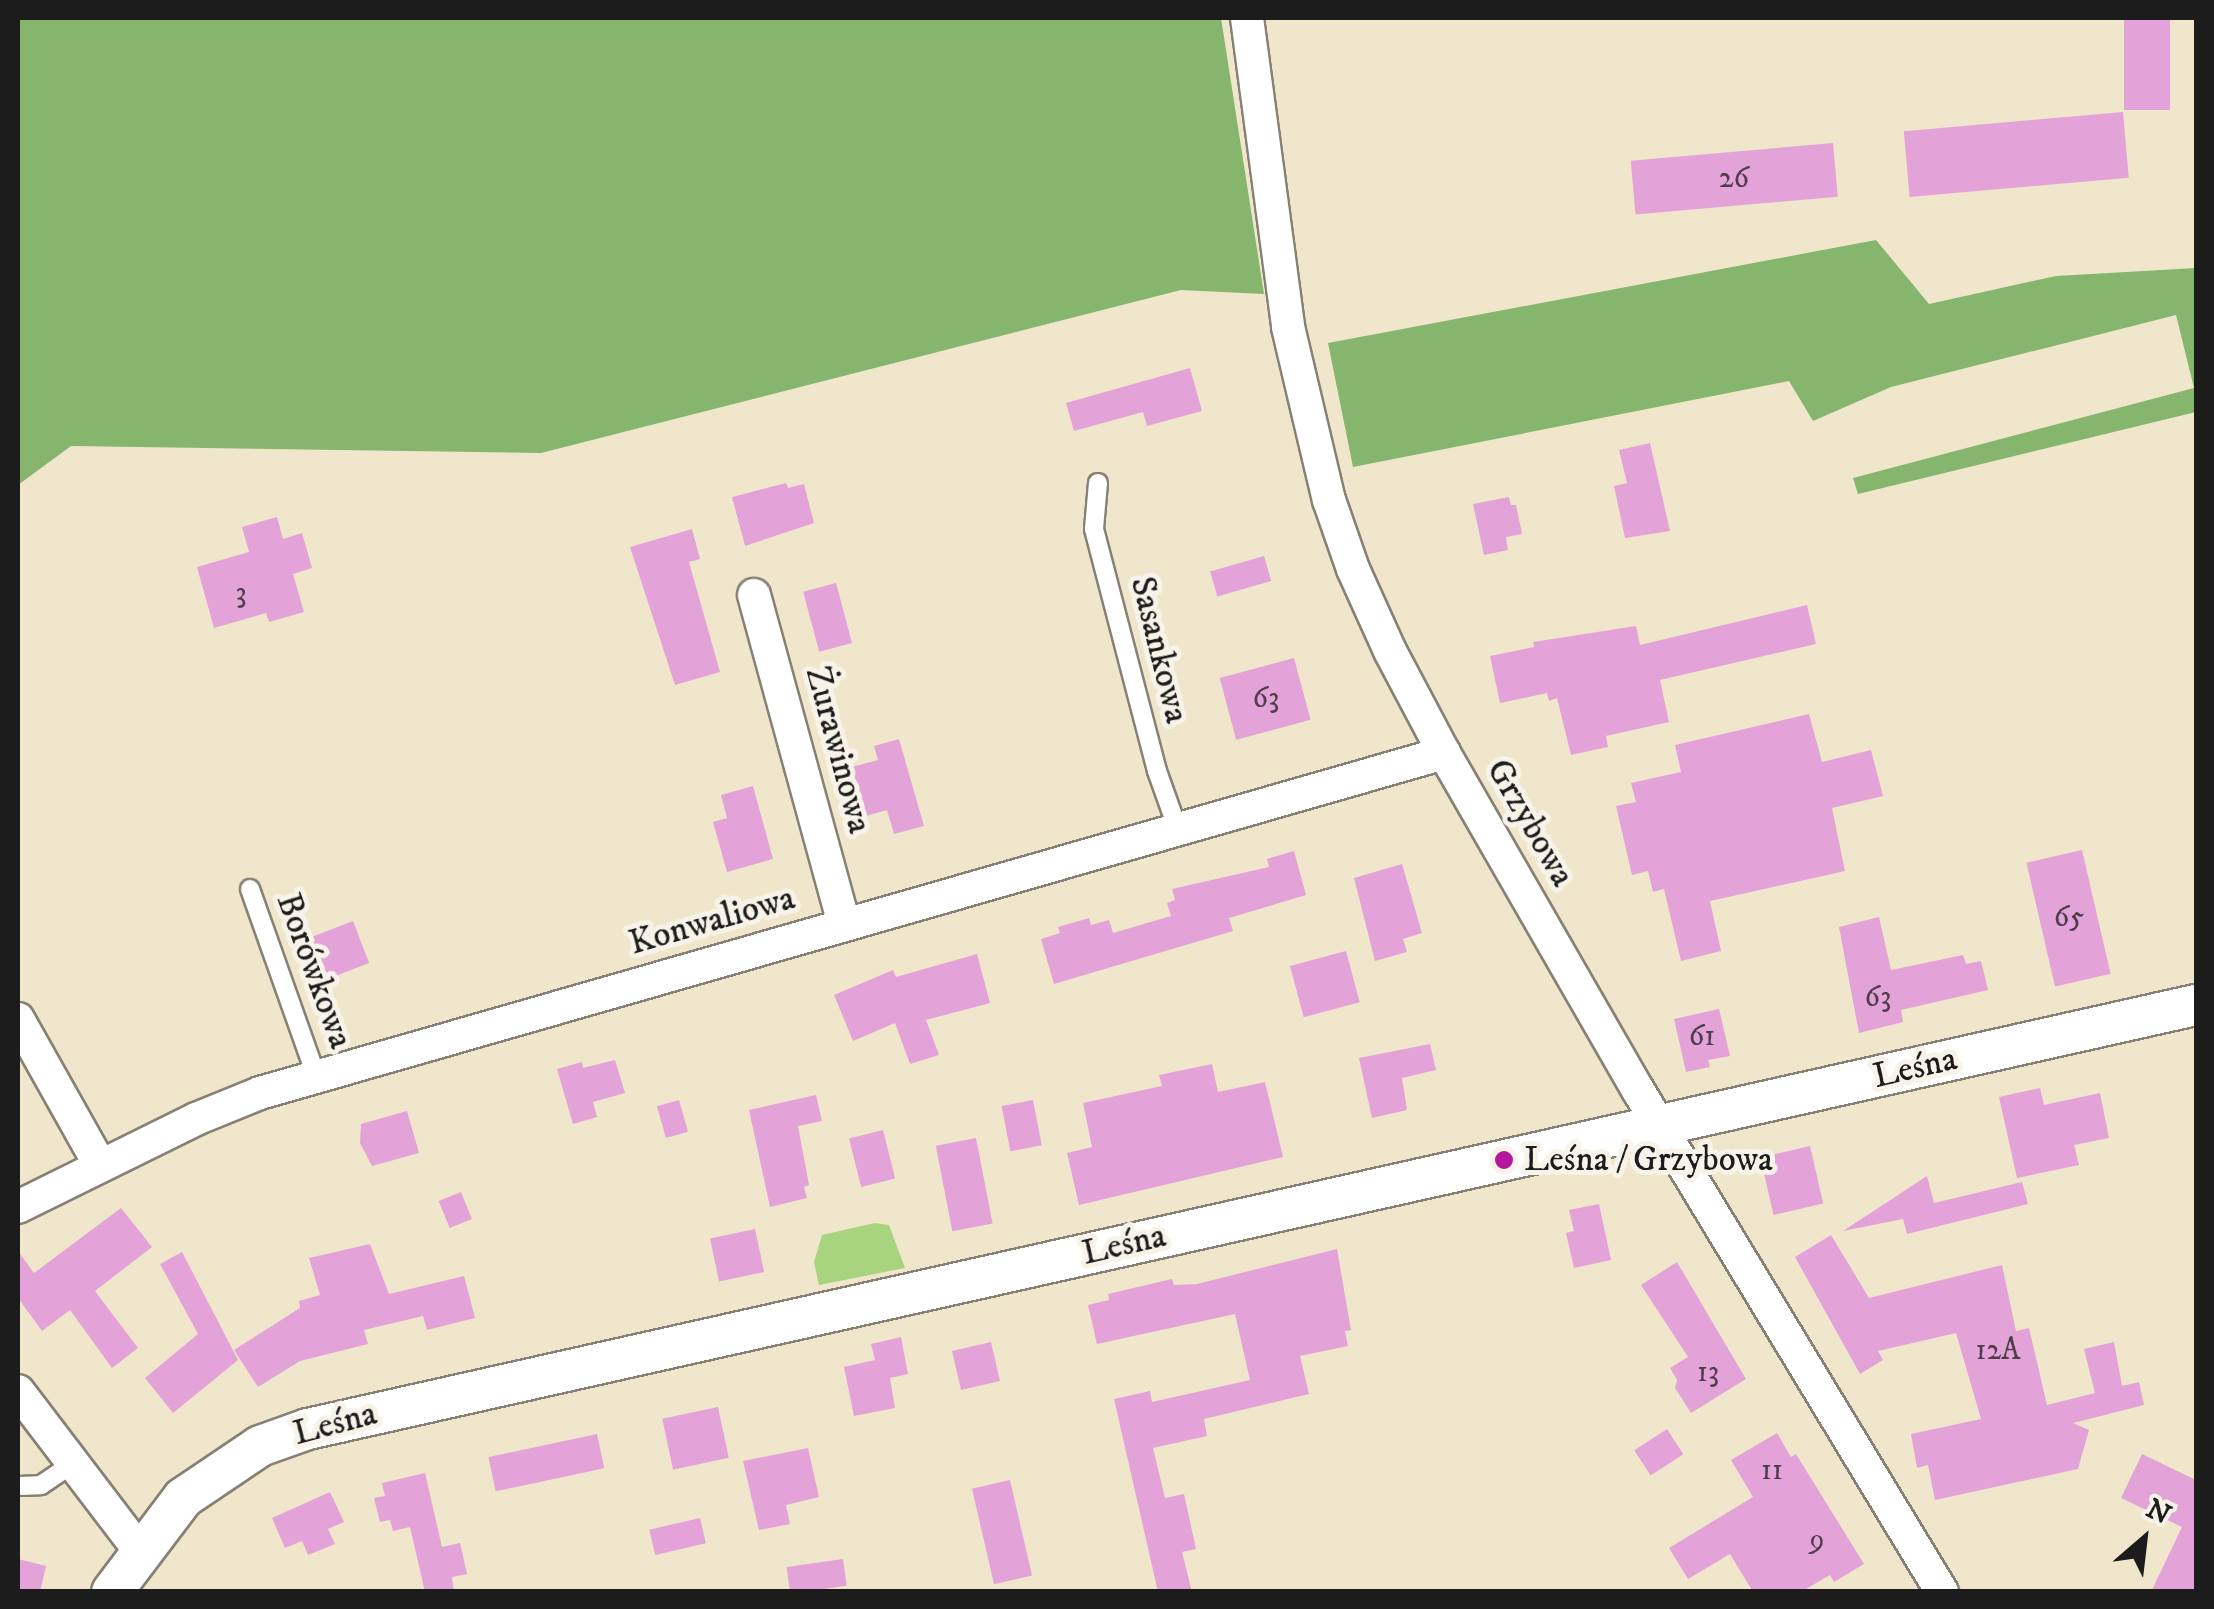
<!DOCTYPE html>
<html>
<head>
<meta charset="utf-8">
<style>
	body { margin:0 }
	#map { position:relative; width:2214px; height:1609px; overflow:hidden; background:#f0e6cc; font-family:"IM FELL DW Pica",serif }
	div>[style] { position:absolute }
	.green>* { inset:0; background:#a8d37f }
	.forest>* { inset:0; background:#86b56e }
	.building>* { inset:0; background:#e4a3d8; transform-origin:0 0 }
	.roads { filter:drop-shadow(2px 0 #868174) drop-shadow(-2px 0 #868174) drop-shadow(0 2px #868174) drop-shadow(0 -2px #868174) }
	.service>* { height:18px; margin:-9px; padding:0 9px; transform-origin:9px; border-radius:9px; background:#fff }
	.minor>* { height:32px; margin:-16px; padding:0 16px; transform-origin:16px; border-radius:16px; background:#fff }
	.tertiary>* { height:40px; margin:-20px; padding:0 20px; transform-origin:20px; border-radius:20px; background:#fff }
	.dots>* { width:28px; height:28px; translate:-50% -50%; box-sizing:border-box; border:5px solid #f7f3e8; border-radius:50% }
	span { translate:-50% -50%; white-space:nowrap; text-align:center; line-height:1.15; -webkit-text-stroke:10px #f7f3e8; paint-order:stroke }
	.number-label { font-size:30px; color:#4e3e4b }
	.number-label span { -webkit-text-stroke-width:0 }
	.street-label { font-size:35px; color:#1c1c1c }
	.poi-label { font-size:35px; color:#1c1c1c }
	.left { translate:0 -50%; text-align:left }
	.frame { position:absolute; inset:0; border:20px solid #1c1c1c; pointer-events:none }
	.north { position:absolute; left:2094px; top:1489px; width:100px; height:100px; -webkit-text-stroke:8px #f7f3e8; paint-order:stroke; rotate:28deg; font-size:28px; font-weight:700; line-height:40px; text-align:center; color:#1c1c1c }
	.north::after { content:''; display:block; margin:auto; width:35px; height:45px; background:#1c1c1c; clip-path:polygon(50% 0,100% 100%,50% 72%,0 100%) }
</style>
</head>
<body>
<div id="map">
	<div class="green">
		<div style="clip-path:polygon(875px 1223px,889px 1225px,905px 1268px,819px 1285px,814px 1262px,822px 1235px)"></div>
	</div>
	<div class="forest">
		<div style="clip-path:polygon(18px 18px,1221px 18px,1264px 294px,1181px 290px,541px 453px,71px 446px,18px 485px)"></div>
		<div style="clip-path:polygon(1876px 240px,1929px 304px,2056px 276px,2196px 268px,2196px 412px,1858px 494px,1853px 478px,2194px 388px,2176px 315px,1891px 387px,1813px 421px,1789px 381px,1353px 467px,1328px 343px)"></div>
	</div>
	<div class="building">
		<div style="left:2124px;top:18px;width:46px;height:92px"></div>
		<div style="left:2123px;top:112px;width:66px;height:220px;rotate:85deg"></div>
		<div style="left:1833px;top:143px;width:54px;height:203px;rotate:85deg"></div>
		<div style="clip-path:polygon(1190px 368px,1202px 411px,1147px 426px,1143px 412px,1074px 431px,1066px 403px)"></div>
		<div style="clip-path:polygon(1650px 443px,1670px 531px,1625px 538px,1614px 486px,1627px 483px,1619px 450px)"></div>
		<div style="clip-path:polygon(786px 483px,788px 488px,804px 484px,814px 523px,745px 546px,732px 497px)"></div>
		<div style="clip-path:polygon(1509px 497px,1511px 505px,1516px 505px,1522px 534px,1506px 537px,1508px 550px,1484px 555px,1473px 504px)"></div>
		<div style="clip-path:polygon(277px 517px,283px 539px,302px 533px,312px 568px,293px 574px,304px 612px,269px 622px,266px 613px,214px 628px,197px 567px,249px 552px,242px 527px)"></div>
		<div style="clip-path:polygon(692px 529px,700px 559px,689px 562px,720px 672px,675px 685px,630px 547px)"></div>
		<div style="left:1264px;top:556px;width:26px;height:56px;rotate:74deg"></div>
		<div style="left:836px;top:583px;width:62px;height:34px;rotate:75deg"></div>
		<div style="clip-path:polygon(1807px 605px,1816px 644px,1660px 680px,1669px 722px,1606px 736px,1608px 747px,1571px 755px,1557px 698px,1549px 701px,1547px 693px,1500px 703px,1490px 656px,1534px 647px,1533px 642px,1636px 626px,1640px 645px)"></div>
		<div style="left:1294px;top:658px;width:64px;height:77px;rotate:75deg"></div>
		<div style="clip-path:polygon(1809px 714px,1822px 762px,1871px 750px,1883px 796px,1832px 808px,1845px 871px,1710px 901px,1721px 951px,1681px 961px,1664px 889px,1653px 892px,1648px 871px,1632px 875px,1616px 806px,1636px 802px,1631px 783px,1681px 772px,1675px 745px)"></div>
		<div style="clip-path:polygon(899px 739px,924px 826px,894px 834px,887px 810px,866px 816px,852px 767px,878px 760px,874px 746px)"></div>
		<div style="clip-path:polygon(753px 786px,773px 859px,727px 872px,713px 822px,727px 818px,721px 795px)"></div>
		<div style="left:2082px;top:850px;width:127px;height:57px;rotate:77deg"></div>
		<div style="clip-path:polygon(1294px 851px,1306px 895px,1229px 918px,1233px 931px,1054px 984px,1041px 939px,1060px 933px,1058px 927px,1089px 918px,1091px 925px,1109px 920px,1113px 933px,1171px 916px,1167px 903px,1175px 900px,1172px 889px,1269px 867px,1267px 859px)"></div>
		<div style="clip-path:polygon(1402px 864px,1422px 933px,1403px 939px,1407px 952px,1375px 961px,1354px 878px)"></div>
		<div style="clip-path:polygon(1879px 917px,1891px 970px,1963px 955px,1966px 964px,1981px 961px,1988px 990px,1901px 1010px,1903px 1022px,1859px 1033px,1839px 927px)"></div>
		<div style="left:353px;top:921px;width:45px;height:45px;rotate:69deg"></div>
		<div style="left:1346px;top:951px;width:53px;height:58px;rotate:75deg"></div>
		<div style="clip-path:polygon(977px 954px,990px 1003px,926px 1020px,939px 1055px,910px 1064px,895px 1023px,853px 1041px,834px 995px,893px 970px,896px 977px)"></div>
		<div style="clip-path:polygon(1719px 1009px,1730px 1056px,1708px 1060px,1710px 1067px,1686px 1072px,1674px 1019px)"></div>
		<div style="clip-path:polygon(1430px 1044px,1436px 1070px,1402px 1078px,1407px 1110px,1372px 1118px,1359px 1058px)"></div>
		<div style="clip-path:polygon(615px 1060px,625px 1093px,593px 1102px,597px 1117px,573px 1124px,557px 1069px,582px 1062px,583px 1068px)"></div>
		<div style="clip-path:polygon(1212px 1064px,1218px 1092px,1265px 1082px,1283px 1157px,1079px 1205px,1067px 1153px,1092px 1147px,1083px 1103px,1162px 1086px,1159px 1075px)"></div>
		<div style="clip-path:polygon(2040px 1088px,2044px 1105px,2100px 1093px,2109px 1138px,2074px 1145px,2079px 1165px,2017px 1178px,1999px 1097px)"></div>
		<div style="clip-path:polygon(816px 1095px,822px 1121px,798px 1126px,809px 1185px,804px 1187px,807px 1198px,770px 1207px,749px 1110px)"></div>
		<div style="left:679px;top:1100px;width:33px;height:23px;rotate:74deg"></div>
		<div style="left:1033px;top:1100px;width:46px;height:32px;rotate:79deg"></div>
		<div style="clip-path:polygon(407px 1111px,419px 1153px,372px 1166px,360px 1143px,361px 1124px)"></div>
		<div style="left:883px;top:1130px;width:50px;height:35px;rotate:76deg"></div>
		<div style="left:976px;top:1138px;width:87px;height:41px;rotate:79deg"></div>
		<div style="left:1810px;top:1146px;width:59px;height:51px;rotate:77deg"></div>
		<div style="clip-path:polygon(1927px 1176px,1934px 1203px,2022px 1182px,2028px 1204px,1907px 1234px,1903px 1219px,1843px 1231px)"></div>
		<div style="left:461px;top:1192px;width:29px;height:24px;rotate:68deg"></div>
		<div style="clip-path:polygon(1599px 1204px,1611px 1260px,1574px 1268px,1566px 1233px,1574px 1231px,1569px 1210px)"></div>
		<div style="clip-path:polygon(121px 1208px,152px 1247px,95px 1291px,138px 1348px,112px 1368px,70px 1310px,42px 1331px,18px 1298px,18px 1251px,34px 1273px)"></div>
		<div style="left:755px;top:1229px;width:44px;height:46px;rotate:78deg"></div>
		<div style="clip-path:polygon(1831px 1235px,1869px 1298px,2002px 1265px,2016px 1331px,2029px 1328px,2047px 1405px,2095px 1393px,2084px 1349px,2114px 1342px,2122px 1386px,2139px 1382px,2144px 1405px,2073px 1423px,2089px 1430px,2078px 1469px,1935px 1500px,1928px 1465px,1917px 1468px,1911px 1434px,1981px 1419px,1956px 1333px,1878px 1351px,1883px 1360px,1860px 1374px,1795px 1257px)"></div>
		<div style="clip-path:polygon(370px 1244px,389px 1294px,464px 1276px,475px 1318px,427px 1330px,423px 1316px,364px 1330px,368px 1344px,300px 1361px,258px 1387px,234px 1350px,300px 1308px,299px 1301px,320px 1295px,309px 1258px)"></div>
		<div style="clip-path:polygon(1337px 1249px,1351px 1330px,1345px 1331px,1348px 1346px,1300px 1356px,1309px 1394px,1204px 1419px,1207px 1436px,1153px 1448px,1165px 1498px,1184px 1494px,1196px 1549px,1182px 1552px,1192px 1592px,1158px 1592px,1114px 1399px,1150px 1391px,1152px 1402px,1250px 1380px,1235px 1314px,1097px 1344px,1088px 1305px,1109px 1300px,1108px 1294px,1172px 1279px,1174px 1285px,1197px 1284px)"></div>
		<div style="clip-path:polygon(182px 1252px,238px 1360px,173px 1413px,145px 1378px,198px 1334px,160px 1264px)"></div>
		<div style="clip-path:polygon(1677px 1262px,1746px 1379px,1691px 1413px,1675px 1388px,1677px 1380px,1670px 1368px,1688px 1357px,1641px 1285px)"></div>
		<div style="clip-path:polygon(901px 1337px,908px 1374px,890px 1378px,895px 1408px,854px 1416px,844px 1367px,875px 1360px,871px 1344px)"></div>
		<div style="left:991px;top:1342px;width:40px;height:40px;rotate:77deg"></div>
		<div style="left:718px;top:1407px;width:52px;height:57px;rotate:78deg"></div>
		<div style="left:1667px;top:1429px;width:30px;height:39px;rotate:57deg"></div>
		<div style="clip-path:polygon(1777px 1433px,1791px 1457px,1796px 1454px,1864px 1564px,1834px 1582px,1830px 1575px,1801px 1592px,1753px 1592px,1730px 1554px,1688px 1579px,1669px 1548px,1753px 1497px,1731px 1460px)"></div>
		<div style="left:597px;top:1434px;width:35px;height:111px;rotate:78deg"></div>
		<div style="clip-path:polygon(808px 1448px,819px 1497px,786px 1505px,790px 1524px,759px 1530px,743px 1461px)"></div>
		<div style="clip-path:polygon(2142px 1454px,2196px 1480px,2196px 1592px,2151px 1592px,2182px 1527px,2121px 1498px)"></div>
		<div style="clip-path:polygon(425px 1473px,442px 1547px,460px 1543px,467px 1574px,452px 1577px,454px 1592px,425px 1592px,410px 1527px,393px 1531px,390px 1520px,380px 1522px,374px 1498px,385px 1496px,382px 1483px)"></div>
		<div style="left:1010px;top:1480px;width:98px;height:39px;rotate:77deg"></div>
		<div style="clip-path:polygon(330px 1492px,344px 1522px,328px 1529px,335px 1544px,308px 1555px,302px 1541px,285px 1548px,272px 1518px)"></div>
		<div style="left:700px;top:1518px;width:26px;height:52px;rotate:77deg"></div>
		<div style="clip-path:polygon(18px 1559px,46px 1566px,40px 1592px,18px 1592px)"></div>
		<div style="left:843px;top:1559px;width:27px;height:57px;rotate:82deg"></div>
	</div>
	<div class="roads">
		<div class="service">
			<div style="left:1098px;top:483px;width:46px;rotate:95deg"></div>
			<div style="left:1094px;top:529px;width:250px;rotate:75.4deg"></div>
			<div style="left:1157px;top:771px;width:63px;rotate:70.4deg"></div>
			<div style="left:250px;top:889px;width:197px;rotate:70.5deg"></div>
			<div style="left:18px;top:1486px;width:23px;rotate:-2deg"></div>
			<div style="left:41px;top:1485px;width:37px;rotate:-34deg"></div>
		</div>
		<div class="minor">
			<div style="left:1247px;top:18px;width:312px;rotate:82.4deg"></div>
			<div style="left:1288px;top:327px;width:178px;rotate:76.7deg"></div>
			<div style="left:1329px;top:500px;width:73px;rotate:70.8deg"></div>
			<div style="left:1353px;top:569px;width:90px;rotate:65.7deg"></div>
			<div style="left:1390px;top:651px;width:115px;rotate:62.1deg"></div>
			<div style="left:1444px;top:753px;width:389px;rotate:60.1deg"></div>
			<div style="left:1638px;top:1090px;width:587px;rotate:58.8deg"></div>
			<div style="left:754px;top:595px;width:342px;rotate:74.7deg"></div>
			<div style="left:18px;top:1019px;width:167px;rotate:60.7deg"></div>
			<div style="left:18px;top:1207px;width:199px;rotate:-26.3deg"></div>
			<div style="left:196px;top:1119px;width:69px;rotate:-22.1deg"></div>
			<div style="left:260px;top:1093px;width:1232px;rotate:-16.02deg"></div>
			<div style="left:18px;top:1391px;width:201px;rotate:52.7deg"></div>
		</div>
		<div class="tertiary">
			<div style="left:112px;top:1592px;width:118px;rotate:-52.9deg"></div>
			<div style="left:183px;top:1498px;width:93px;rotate:-34deg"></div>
			<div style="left:260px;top:1446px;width:51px;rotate:-19.5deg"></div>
			<div style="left:308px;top:1429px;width:1935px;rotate:-12.66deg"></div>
		</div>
	</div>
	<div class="dots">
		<div style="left:1504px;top:1160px;background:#b5179e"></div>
	</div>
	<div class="number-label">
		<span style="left:1734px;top:179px">26</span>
		<span style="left:241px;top:594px">3</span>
		<span style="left:1266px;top:699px">63</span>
		<span style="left:2069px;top:918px">65</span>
		<span style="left:1878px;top:998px">63</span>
		<span style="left:1702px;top:1037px">61</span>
		<span style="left:1998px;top:1351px">12A</span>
		<span style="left:1708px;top:1373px">13</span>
		<span style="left:1772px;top:1471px">11</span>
		<span style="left:1817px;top:1540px">9</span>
	</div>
	<div class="street-label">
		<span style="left:1159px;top:650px;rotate:76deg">Sasankowa</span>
		<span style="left:838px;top:750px;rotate:75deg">Żurawinowa</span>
		<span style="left:1530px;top:823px;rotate:60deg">Grzybowa</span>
		<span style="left:712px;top:921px;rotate:-16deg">Konwaliowa</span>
		<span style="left:314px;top:971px;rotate:70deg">Borówkowa</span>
		<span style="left:1915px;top:1068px;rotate:-13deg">Leśna</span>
		<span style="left:1124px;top:1245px;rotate:-13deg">Leśna</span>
		<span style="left:335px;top:1424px;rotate:-15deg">Leśna</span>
	</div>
	<div class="poi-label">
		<span class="left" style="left:1524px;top:1160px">Leśna / Grzybowa</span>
	</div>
	<div class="frame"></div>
	<div class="north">N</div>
</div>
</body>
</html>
